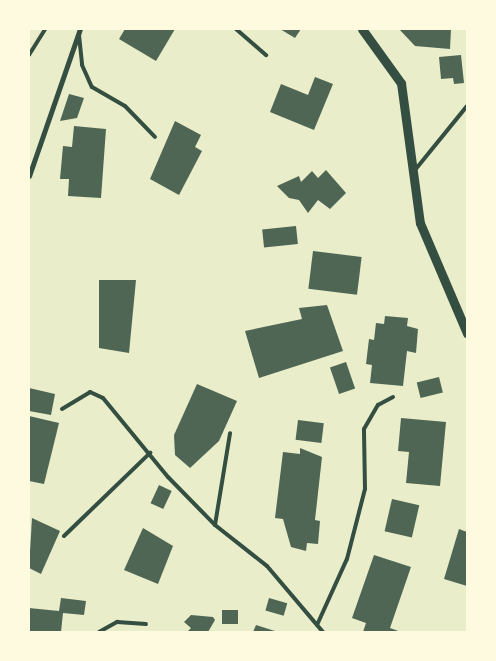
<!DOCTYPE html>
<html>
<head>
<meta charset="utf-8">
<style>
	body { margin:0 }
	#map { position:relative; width:496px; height:661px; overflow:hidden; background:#e9edc9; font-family:Karla,sans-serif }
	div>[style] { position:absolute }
	.building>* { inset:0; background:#4f6655; transform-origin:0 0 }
	.service>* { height:4px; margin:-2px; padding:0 2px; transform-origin:2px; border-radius:2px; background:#344e41 }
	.minor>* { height:5px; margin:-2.5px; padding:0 2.5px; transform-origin:2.5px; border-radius:2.5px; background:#344e41 }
	.tertiary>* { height:9px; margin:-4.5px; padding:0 4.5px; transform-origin:4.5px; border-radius:4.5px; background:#344e41 }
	span { translate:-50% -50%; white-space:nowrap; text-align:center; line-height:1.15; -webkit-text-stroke:4px #fefae0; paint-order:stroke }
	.frame { position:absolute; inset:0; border:30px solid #fefae0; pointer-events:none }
</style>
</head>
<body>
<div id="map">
	<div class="building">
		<div style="clip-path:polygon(125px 29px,175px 29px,156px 61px,119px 39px)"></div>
		<div style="clip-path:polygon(280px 29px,301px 29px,295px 38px)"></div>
		<div style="clip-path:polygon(399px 29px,451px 29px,450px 49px,415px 46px)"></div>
		<div style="clip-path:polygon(461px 55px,464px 83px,454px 84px,453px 78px,441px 79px,439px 57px)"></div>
		<div style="clip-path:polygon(315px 77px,333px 84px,314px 130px,270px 112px,281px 84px,308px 95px)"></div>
		<div style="clip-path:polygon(69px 94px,84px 98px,77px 118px,60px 121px)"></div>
		<div style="clip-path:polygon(175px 121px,201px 135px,195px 147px,202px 151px,179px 195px,150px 179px)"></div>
		<div style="clip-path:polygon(74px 126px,106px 129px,101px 198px,68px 196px,69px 179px,60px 179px,63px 146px,72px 147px)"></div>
		<div style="clip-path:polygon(326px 170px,346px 193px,330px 209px,318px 200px,308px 213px,299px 200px,289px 198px,277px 186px,299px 176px,301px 182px,312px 171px,318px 178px)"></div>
		<div style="left:296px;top:226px;width:18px;height:34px;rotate:84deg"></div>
		<div style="left:313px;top:251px;width:49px;height:38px;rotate:7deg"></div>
		<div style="clip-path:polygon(99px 280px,136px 280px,129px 353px,99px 348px)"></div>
		<div style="clip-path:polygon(327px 305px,343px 351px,259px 378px,245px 331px,302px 319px,299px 308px)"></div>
		<div style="clip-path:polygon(385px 316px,408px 318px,407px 326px,418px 329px,416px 353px,407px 351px,403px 386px,370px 383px,372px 365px,366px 364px,369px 339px,374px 340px,376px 323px,384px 324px)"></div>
		<div style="left:346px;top:362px;width:28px;height:17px;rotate:71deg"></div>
		<div style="left:439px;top:377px;width:16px;height:23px;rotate:76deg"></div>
		<div style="clip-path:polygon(197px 384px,237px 401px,219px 441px,190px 468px,175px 455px,174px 435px)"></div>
		<div style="clip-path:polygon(29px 388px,55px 394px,51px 415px,29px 411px)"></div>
		<div style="clip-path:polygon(29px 416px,59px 423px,44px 484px,29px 481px)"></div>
		<div style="clip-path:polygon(401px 418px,446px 422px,440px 486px,406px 483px,409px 452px,398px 451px)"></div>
		<div style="left:298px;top:420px;width:26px;height:20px;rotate:7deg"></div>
		<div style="clip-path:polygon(300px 448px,322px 457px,315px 520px,320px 521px,318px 544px,307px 543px,306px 551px,291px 547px,283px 519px,275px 518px,283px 452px,300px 454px)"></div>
		<div style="left:159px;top:485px;width:14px;height:20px;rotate:25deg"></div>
		<div style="left:392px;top:499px;width:28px;height:33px;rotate:13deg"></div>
		<div style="clip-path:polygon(32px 518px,60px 531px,41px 574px,29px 568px)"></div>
		<div style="clip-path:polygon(143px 528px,173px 546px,158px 584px,124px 570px)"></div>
		<div style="clip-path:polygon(459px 529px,467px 532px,467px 586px,444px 579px)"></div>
		<div style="clip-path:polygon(374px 555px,411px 567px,390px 628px,401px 632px,363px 632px,366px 623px,352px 618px)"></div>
		<div style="clip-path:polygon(61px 598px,86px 601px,84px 615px,63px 613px,61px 632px,29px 632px,29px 608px,59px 611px)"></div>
		<div style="left:269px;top:598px;width:19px;height:13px;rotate:16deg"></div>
		<div style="left:222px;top:610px;width:16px;height:14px"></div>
		<div style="clip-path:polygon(191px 615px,213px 617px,215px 620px,208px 632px,187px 632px,191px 628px,184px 622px)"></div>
		<div style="clip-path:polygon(256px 625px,278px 632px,253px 632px)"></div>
	</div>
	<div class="service">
		<div style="left:236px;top:29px;width:40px;rotate:41deg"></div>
		<div style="left:79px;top:35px;width:30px;rotate:84deg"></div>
		<div style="left:82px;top:65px;width:24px;rotate:66deg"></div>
		<div style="left:92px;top:87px;width:38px;rotate:30deg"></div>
		<div style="left:125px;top:106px;width:43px;rotate:45.9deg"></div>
		<div style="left:29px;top:55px;width:31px;rotate:-58deg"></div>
		<div style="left:415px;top:170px;width:82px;rotate:-50.9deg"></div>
		<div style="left:62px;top:409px;width:33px;rotate:-31deg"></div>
		<div style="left:90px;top:392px;width:14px;rotate:25deg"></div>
		<div style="left:103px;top:398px;width:102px;rotate:50.6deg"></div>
		<div style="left:168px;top:477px;width:67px;rotate:45.6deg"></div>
		<div style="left:215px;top:525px;width:66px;rotate:38.3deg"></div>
		<div style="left:267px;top:566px;width:87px;rotate:49.7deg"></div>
		<div style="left:215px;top:525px;width:93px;rotate:-80.7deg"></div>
		<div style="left:64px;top:536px;width:120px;rotate:-44deg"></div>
		<div style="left:317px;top:625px;width:72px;rotate:-65.6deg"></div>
		<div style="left:347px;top:559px;width:72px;rotate:-75.6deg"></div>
		<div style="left:365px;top:489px;width:60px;rotate:-91deg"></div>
		<div style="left:364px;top:429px;width:28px;rotate:-60deg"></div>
		<div style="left:378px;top:405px;width:17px;rotate:-28deg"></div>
		<div style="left:99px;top:632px;width:21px;rotate:-29deg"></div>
		<div style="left:117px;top:622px;width:29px;rotate:4deg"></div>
	</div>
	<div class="minor">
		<div style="left:29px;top:176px;width:156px;rotate:-70.9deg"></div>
	</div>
	<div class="tertiary">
		<div style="left:362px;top:29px;width:67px;rotate:54.2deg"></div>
		<div style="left:401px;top:83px;width:141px;rotate:82.3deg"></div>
		<div style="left:420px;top:223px;width:120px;rotate:66.9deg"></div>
	</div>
	<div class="frame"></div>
</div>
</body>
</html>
